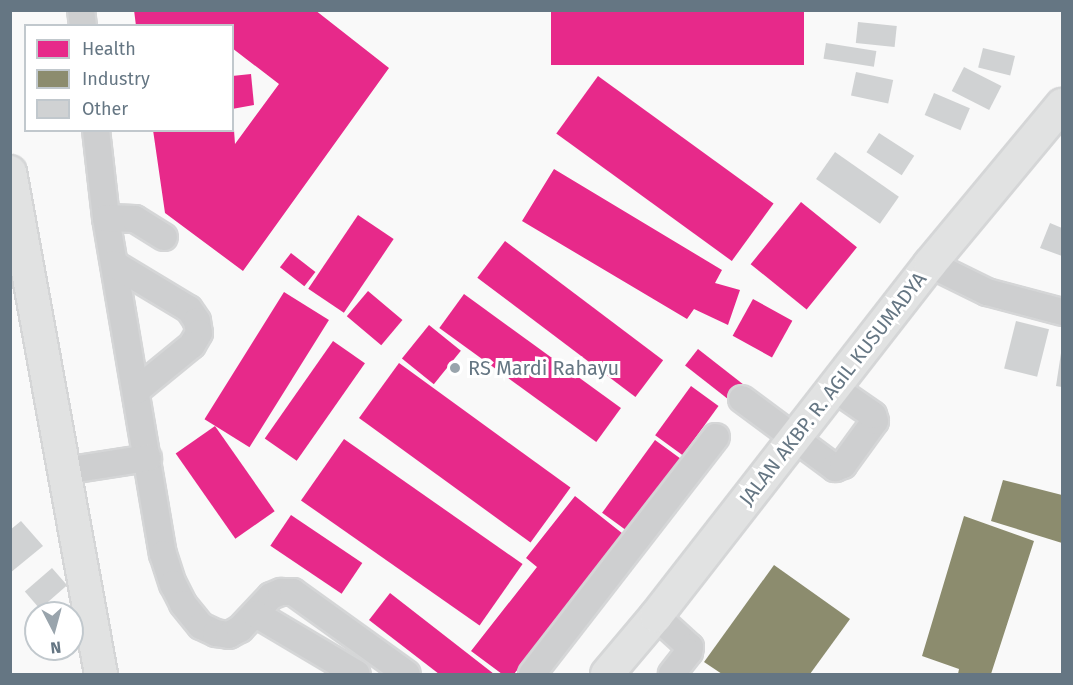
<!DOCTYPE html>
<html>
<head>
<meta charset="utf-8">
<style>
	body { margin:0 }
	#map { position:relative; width:1073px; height:685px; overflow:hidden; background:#f9f9f9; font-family:"Fira Sans",sans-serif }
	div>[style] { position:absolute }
	.health>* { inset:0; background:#e7298a; transform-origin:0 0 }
	.industry>* { inset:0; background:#8c8c6e }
	.building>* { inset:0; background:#d0d2d3; transform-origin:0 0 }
	.roads { filter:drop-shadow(2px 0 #d5d6d7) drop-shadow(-2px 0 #d5d6d7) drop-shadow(0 2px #d5d6d7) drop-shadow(0 -2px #d5d6d7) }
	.minor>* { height:26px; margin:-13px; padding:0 13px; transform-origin:13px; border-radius:13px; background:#cecfd0 }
	.major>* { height:32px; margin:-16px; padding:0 16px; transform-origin:16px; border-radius:16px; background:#e1e2e2 }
	.dots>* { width:16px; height:16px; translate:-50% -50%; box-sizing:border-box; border:3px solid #fff; border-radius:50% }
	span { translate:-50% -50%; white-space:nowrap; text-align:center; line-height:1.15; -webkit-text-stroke:6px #fff; paint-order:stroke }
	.poi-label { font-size:20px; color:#657683 }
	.left { translate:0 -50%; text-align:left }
	.street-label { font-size:20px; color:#657683 }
	.frame { position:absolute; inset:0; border:12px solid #657683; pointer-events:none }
	.legend { position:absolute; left:24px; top:24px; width:210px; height:108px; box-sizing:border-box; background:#fff; border:2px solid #c1c8cd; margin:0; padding:8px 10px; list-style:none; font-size:18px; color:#657683 }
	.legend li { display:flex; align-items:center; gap:12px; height:30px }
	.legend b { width:30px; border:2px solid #c1c8cd }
	.north { position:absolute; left:24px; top:601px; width:60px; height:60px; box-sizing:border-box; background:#fff; border:2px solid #c1c8cd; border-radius:50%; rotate:174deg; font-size:16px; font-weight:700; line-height:24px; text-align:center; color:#657683 }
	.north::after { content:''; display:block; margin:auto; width:21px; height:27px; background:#99a4ac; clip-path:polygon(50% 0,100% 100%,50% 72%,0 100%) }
</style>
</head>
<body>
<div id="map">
	<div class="health">
		<div style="clip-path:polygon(134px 10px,315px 10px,389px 68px,243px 271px,165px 213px,153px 130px,234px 130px,235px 144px,279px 84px,232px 48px,232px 26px,136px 26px)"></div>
		<div style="left:551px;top:10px;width:253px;height:55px"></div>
		<div style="clip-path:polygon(251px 74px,254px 105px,232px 109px,232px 76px)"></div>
		<div style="left:598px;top:76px;width:217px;height:71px;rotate:36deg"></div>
		<div style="clip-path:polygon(554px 169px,722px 270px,715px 283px,740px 290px,728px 325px,694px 309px,687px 319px,522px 221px)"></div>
		<div style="left:801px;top:202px;width:72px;height:80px;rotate:39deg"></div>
		<div style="left:358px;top:215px;width:43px;height:89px;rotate:34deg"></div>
		<div style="left:505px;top:241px;width:198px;height:46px;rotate:37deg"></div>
		<div style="left:291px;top:253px;width:31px;height:18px;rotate:38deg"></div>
		<div style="left:368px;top:291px;width:45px;height:33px;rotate:40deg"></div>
		<div style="left:284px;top:292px;width:53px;height:150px;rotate:32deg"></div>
		<div style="left:464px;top:294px;width:194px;height:42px;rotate:36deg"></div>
		<div style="left:753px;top:299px;width:45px;height:42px;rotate:29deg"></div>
		<div style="left:429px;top:325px;width:41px;height:43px;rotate:39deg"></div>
		<div style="left:333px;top:341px;width:39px;height:119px;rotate:35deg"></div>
		<div style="left:698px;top:349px;width:58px;height:21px;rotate:38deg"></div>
		<div style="left:399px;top:363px;width:212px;height:68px;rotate:36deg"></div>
		<div style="left:691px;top:386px;width:34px;height:61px;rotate:36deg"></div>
		<div style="left:215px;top:426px;width:104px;height:48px;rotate:55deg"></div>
		<div style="left:344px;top:439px;width:218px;height:75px;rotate:35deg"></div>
		<div style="left:655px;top:440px;width:42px;height:90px;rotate:36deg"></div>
		<div style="clip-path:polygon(575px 496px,632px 541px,557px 635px,549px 630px,514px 674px,502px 674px,471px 651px,537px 567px,526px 558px)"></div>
		<div style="left:291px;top:515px;width:86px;height:37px;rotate:34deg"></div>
		<div style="clip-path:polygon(390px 593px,494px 674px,439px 674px,369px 620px)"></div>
	</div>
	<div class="industry">
		<div style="clip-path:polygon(1003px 480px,1062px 495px,1062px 543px,991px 521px)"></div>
		<div style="clip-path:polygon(964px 516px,1034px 541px,991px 674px,958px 674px,959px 669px,922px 656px)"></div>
		<div style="clip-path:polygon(774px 565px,850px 619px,810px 674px,722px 674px,704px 662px)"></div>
	</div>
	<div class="building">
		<div style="left:858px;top:22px;width:39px;height:21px;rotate:6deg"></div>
		<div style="left:826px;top:43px;width:51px;height:16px;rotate:9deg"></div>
		<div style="left:983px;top:48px;width:33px;height:20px;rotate:14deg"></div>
		<div style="left:964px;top:67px;width:42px;height:27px;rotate:27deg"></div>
		<div style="left:856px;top:72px;width:38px;height:24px;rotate:12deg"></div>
		<div style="left:934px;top:93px;width:39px;height:24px;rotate:23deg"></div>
		<div style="left:879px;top:133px;width:42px;height:23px;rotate:33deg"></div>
		<div style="left:835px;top:152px;width:78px;height:33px;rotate:35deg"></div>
		<div style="clip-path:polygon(1050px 223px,1062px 228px,1062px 256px,1040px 248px)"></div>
		<div style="left:1016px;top:321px;width:34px;height:49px;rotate:14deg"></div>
		<div style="clip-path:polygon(1061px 353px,1062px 353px,1062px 387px,1056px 386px)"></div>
		<div style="clip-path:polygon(21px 521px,43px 546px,10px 573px,10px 530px)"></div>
		<div style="left:52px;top:568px;width:23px;height:36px;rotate:49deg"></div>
	</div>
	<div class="roads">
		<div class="minor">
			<div style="left:81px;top:10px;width:16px;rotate:83deg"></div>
			<div style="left:96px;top:130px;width:89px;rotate:83.5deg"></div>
			<div style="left:106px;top:218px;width:341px;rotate:80.4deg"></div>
			<div style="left:163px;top:554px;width:32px;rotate:72deg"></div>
			<div style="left:173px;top:584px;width:22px;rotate:63deg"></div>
			<div style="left:183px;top:604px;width:28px;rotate:51deg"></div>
			<div style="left:201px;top:626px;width:17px;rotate:25deg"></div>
			<div style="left:216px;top:633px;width:13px;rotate:9deg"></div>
			<div style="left:229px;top:635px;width:13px;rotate:-29deg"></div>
			<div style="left:240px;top:629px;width:45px;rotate:-46.8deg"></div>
			<div style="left:271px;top:596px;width:11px;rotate:-22deg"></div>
			<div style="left:281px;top:592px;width:12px"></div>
			<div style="left:293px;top:592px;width:140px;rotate:35.7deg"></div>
			<div style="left:106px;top:218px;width:29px;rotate:2deg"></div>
			<div style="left:135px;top:219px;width:34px;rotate:32deg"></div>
			<div style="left:114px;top:264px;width:87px;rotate:31deg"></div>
			<div style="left:189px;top:309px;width:14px;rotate:56deg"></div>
			<div style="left:197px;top:321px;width:12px;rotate:81deg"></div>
			<div style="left:199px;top:333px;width:14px;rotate:120deg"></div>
			<div style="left:192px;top:345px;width:71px;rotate:140.7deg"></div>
			<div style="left:930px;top:264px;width:64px;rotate:26.2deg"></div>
			<div style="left:987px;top:292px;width:78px;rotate:14.9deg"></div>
			<div style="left:742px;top:399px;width:116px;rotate:36.6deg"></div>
			<div style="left:835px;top:468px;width:9px;rotate:-21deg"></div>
			<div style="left:843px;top:465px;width:54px;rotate:-54deg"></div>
			<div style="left:875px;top:421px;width:6px;rotate:-108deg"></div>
			<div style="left:873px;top:415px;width:47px;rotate:-145.3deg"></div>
			<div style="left:64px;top:471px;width:85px;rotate:-8.8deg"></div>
			<div style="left:256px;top:614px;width:117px;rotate:30.7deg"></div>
			<div style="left:656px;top:616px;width:46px;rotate:42.4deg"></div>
			<div style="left:690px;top:647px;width:5px;rotate:101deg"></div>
			<div style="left:689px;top:652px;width:28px;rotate:128deg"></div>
			<div style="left:532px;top:674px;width:300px;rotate:-52.2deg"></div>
		</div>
		<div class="major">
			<div style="left:10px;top:172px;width:510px;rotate:79.73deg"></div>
			<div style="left:607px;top:674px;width:76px;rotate:-49.8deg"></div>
			<div style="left:656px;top:616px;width:446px;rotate:-52.1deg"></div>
			<div style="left:930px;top:264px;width:207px;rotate:-50.3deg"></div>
		</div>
	</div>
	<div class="dots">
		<div style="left:455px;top:368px;background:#99a4ac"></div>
	</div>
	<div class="poi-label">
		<span class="left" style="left:468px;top:368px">RS Mardi Rahayu</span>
	</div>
	<div class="street-label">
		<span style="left:833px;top:389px;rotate:-52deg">JALAN AKBP. R. AGIL KUSUMADYA</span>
	</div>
	<div class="frame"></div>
	<ul class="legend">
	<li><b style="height:16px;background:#e7298a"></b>Health</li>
	<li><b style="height:16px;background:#8c8c6e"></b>Industry</li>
	<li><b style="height:16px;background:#d0d2d3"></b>Other</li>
	</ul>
	<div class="north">N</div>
</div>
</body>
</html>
